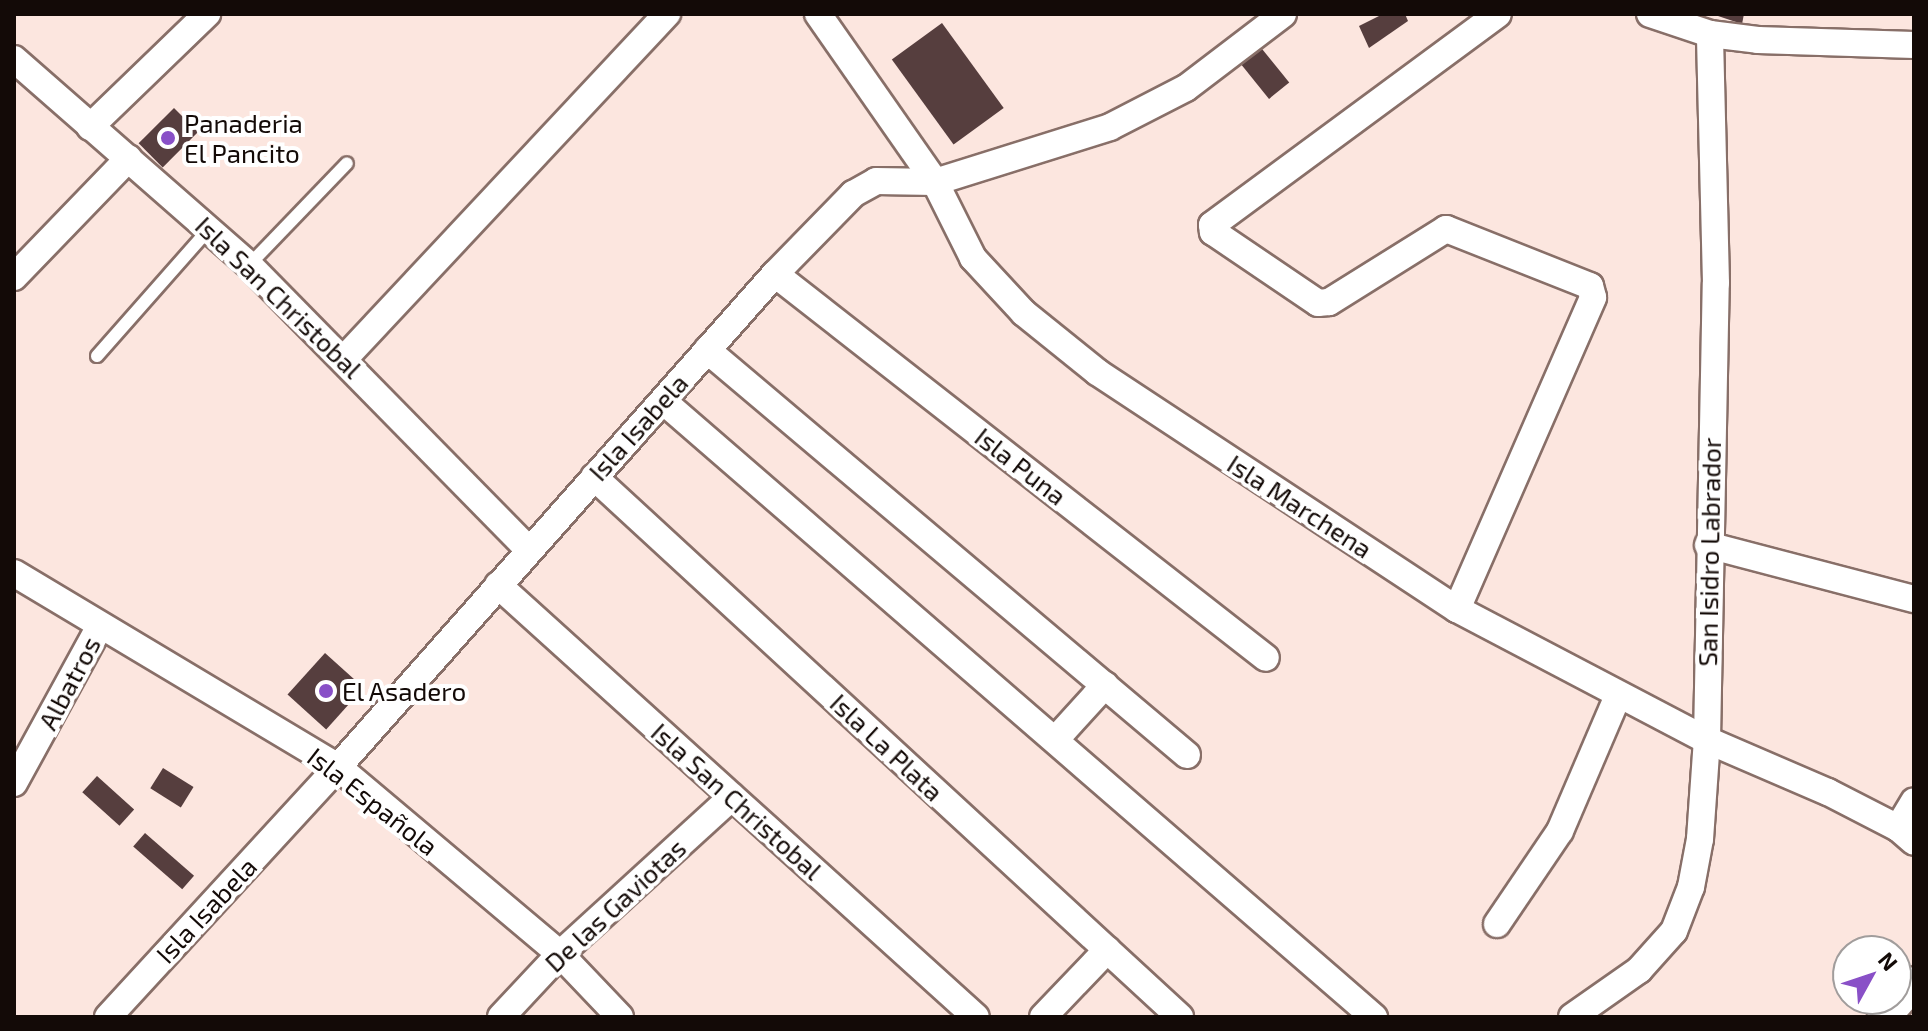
<!DOCTYPE html>
<html>
<head>
<meta charset="utf-8">
<style>
	body { margin:0 }
	#map { position:relative; width:1928px; height:1031px; overflow:hidden; background:#fce6df; font-family:"Exo 2",sans-serif }
	div>[style] { position:absolute }
	.building>* { inset:0; background:#563e3e; transform-origin:0 0 }
	.roads { filter:drop-shadow(2px 0 #886f68) drop-shadow(-2px 0 #886f68) drop-shadow(0 2px #886f68) drop-shadow(0 -2px #886f68) }
	.service>* { height:12px; margin:-6px; padding:0 6px; transform-origin:6px; border-radius:6px; background:#fff }
	.minor>* { height:26px; margin:-13px; padding:0 13px; transform-origin:13px; border-radius:13px; background:#fff }
	.tertiary>* { height:32px; margin:-16px; padding:0 16px; transform-origin:16px; border-radius:16px; background:#fff }
	.dots>* { width:22px; height:22px; translate:-50% -50%; box-sizing:border-box; border:4px solid #fff; border-radius:50% }
	span { translate:-50% -50%; white-space:nowrap; text-align:center; line-height:1.15; -webkit-text-stroke:8px #fff; paint-order:stroke }
	.poi-label { font-size:26px; color:#130a07 }
	.left { translate:0 -50%; text-align:left }
	.street-label { font-size:26px; color:#130a07 }
	.frame { position:absolute; inset:0; border:16px solid #130a07; pointer-events:none }
	.north { position:absolute; left:1832px; top:935px; width:80px; height:80px; box-sizing:border-box; background:#fff; border:2px solid #a19d9c; border-radius:50%; rotate:50deg; font-size:22px; font-weight:700; line-height:32px; text-align:center; color:#130a07 }
	.north::after { content:''; display:block; margin:auto; width:28px; height:36px; background:#8950c7; clip-path:polygon(50% 0,100% 100%,50% 72%,0 100%) }
</style>
</head>
<body>
<div id="map">
	<div class="building">
		<div style="clip-path:polygon(1383px 14px,1405px 14px,1408px 21px,1369px 48px,1359px 26px)"></div>
		<div style="clip-path:polygon(1712px 14px,1744px 14px,1742px 24px)"></div>
		<div style="left:942px;top:23px;width:105px;height:62px;rotate:54deg"></div>
		<div style="left:1254px;top:39px;width:56px;height:26px;rotate:51deg"></div>
		<div style="left:174px;top:108px;width:34px;height:50px;rotate:45deg"></div>
		<div style="left:325px;top:653px;width:52px;height:56px;rotate:42deg"></div>
		<div style="left:163px;top:768px;width:36px;height:24px;rotate:32deg"></div>
		<div style="left:97px;top:776px;width:50px;height:22px;rotate:42deg"></div>
		<div style="left:145px;top:833px;width:65px;height:18px;rotate:41deg"></div>
	</div>
	<div class="roads">
		<div class="service">
			<div style="left:249px;top:265px;width:141px;rotate:-46.1deg"></div>
			<div style="left:97px;top:356px;width:171px;rotate:-48.6deg"></div>
		</div>
		<div class="minor">
			<div style="left:818px;top:14px;width:205px;rotate:55.1deg"></div>
			<div style="left:935px;top:182px;width:85px;rotate:63.4deg"></div>
			<div style="left:973px;top:258px;width:75px;rotate:47.2deg"></div>
			<div style="left:1024px;top:313px;width:94px;rotate:38.9deg"></div>
			<div style="left:1097px;top:372px;width:431px;rotate:33.4deg"></div>
			<div style="left:1457px;top:609px;width:282px;rotate:27.7deg"></div>
			<div style="left:1707px;top:740px;width:132px;rotate:23.3deg"></div>
			<div style="left:1828px;top:792px;width:79px;rotate:27.2deg"></div>
			<div style="left:1898px;top:828px;width:21px;rotate:41deg"></div>
			<div style="left:1650px;top:14px;width:63px;rotate:18.4deg"></div>
			<div style="left:1710px;top:34px;width:48px;rotate:7.1deg"></div>
			<div style="left:1758px;top:40px;width:156px;rotate:1.8deg"></div>
			<div style="left:14px;top:59px;width:313px;rotate:41.2deg"></div>
			<div style="left:249px;top:265px;width:400px;rotate:45.5deg"></div>
			<div style="left:90px;top:127px;width:163px;rotate:-44deg"></div>
			<div style="left:775px;top:274px;width:623px;rotate:38.03deg"></div>
			<div style="left:14px;top:277px;width:165px;rotate:-46deg"></div>
			<div style="left:707px;top:350px;width:628px;rotate:40.16deg"></div>
			<div style="left:344px;top:359px;width:473px;rotate:-46.9deg"></div>
			<div style="left:663px;top:401px;width:941px;rotate:40.91deg"></div>
			<div style="left:594px;top:477px;width:797px;rotate:42.66deg"></div>
			<div style="left:1708px;top:545px;width:213px;rotate:14.7deg"></div>
			<div style="left:14px;top:573px;width:378px;rotate:30.9deg"></div>
			<div style="left:338px;top:767px;width:290px;rotate:40.1deg"></div>
			<div style="left:560px;top:954px;width:87px;rotate:46.4deg"></div>
			<div style="left:498px;top:585px;width:644px;rotate:42.11deg"></div>
			<div style="left:1457px;top:609px;width:340px;rotate:-66.4deg"></div>
			<div style="left:1593px;top:297px;width:11px;rotate:-105deg"></div>
			<div style="left:1590px;top:286px;width:155px;rotate:-158.4deg"></div>
			<div style="left:1446px;top:229px;width:138px;rotate:148deg"></div>
			<div style="left:1329px;top:302px;width:11px;rotate:175deg"></div>
			<div style="left:1318px;top:303px;width:127px;rotate:-145.9deg"></div>
			<div style="left:1213px;top:232px;width:7px;rotate:-98deg"></div>
			<div style="left:1212px;top:225px;width:355px;rotate:-36.4deg"></div>
			<div style="left:1056px;top:739px;width:73px;rotate:-47.8deg"></div>
			<div style="left:14px;top:783px;width:179px;rotate:-61.3deg"></div>
			<div style="left:1898px;top:828px;width:31px;rotate:-59deg"></div>
			<div style="left:1497px;top:924px;width:112px;rotate:-55.9deg"></div>
			<div style="left:1560px;top:831px;width:147px;rotate:-66.8deg"></div>
			<div style="left:108px;top:1017px;width:340px;rotate:-47.4deg"></div>
			<div style="left:338px;top:767px;width:659px;rotate:-48.45deg"></div>
			<div style="left:775px;top:274px;width:112px;rotate:-45.7deg"></div>
			<div style="left:853px;top:194px;width:26px;rotate:-29deg"></div>
			<div style="left:876px;top:181px;width:59px;rotate:1deg"></div>
			<div style="left:935px;top:182px;width:183px;rotate:-17.4deg"></div>
			<div style="left:1110px;top:127px;width:85px;rotate:-27.2deg"></div>
			<div style="left:1186px;top:88px;width:122px;rotate:-37.3deg"></div>
			<div style="left:501px;top:1017px;width:86px;rotate:-46.9deg"></div>
			<div style="left:560px;top:954px;width:233px;rotate:-42.4deg"></div>
			<div style="left:1043px;top:1017px;width:93px;rotate:-46.3deg"></div>
			<div style="left:1572px;top:1017px;width:82px;rotate:-35deg"></div>
			<div style="left:1639px;top:970px;width:52px;rotate:-48.1deg"></div>
			<div style="left:1674px;top:931px;width:47px;rotate:-68.9deg"></div>
			<div style="left:1691px;top:887px;width:49px;rotate:-79.4deg"></div>
			<div style="left:1700px;top:839px;width:99px;rotate:-86deg"></div>
			<div style="left:1707px;top:740px;width:457px;rotate:-88.9deg"></div>
			<div style="left:1716px;top:283px;width:249px;rotate:-91.4deg"></div>
		</div>
		<div class="tertiary">
			<div style="left:1884px;top:1017px;width:45px;rotate:-48.6deg"></div>
		</div>
	</div>
	<div class="dots">
		<div style="left:168px;top:138px;background:#8950c7"></div>
		<div style="left:326px;top:691px;background:#8950c7"></div>
	</div>
	<div class="poi-label">
		<span class="left" style="left:184px;top:138px">Panaderia<br>El Pancito</span>
		<span class="left" style="left:342px;top:691px">El Asadero</span>
	</div>
	<div class="street-label">
		<span style="left:279px;top:297px;rotate:44deg">Isla San Christobal</span>
		<span style="left:638px;top:427px;rotate:-48deg">Isla Isabela</span>
		<span style="left:1021px;top:466px;rotate:38deg">Isla Puna</span>
		<span style="left:1300px;top:506px;rotate:33deg">Isla Marchena</span>
		<span style="left:1709px;top:552px;rotate:-89deg">San Isidro Labrador</span>
		<span style="left:69px;top:683px;rotate:-62deg">Albatros</span>
		<span style="left:887px;top:747px;rotate:43deg">Isla La Plata</span>
		<span style="left:373px;top:801px;rotate:38deg">Isla Española</span>
		<span style="left:737px;top:801px;rotate:42deg">Isla San Christobal</span>
		<span style="left:615px;top:905px;rotate:-43deg">De las Gaviotas</span>
		<span style="left:206px;top:910px;rotate:-47deg">Isla Isabela</span>
	</div>
	<div class="frame"></div>
	<div class="north">N</div>
</div>
</body>
</html>
